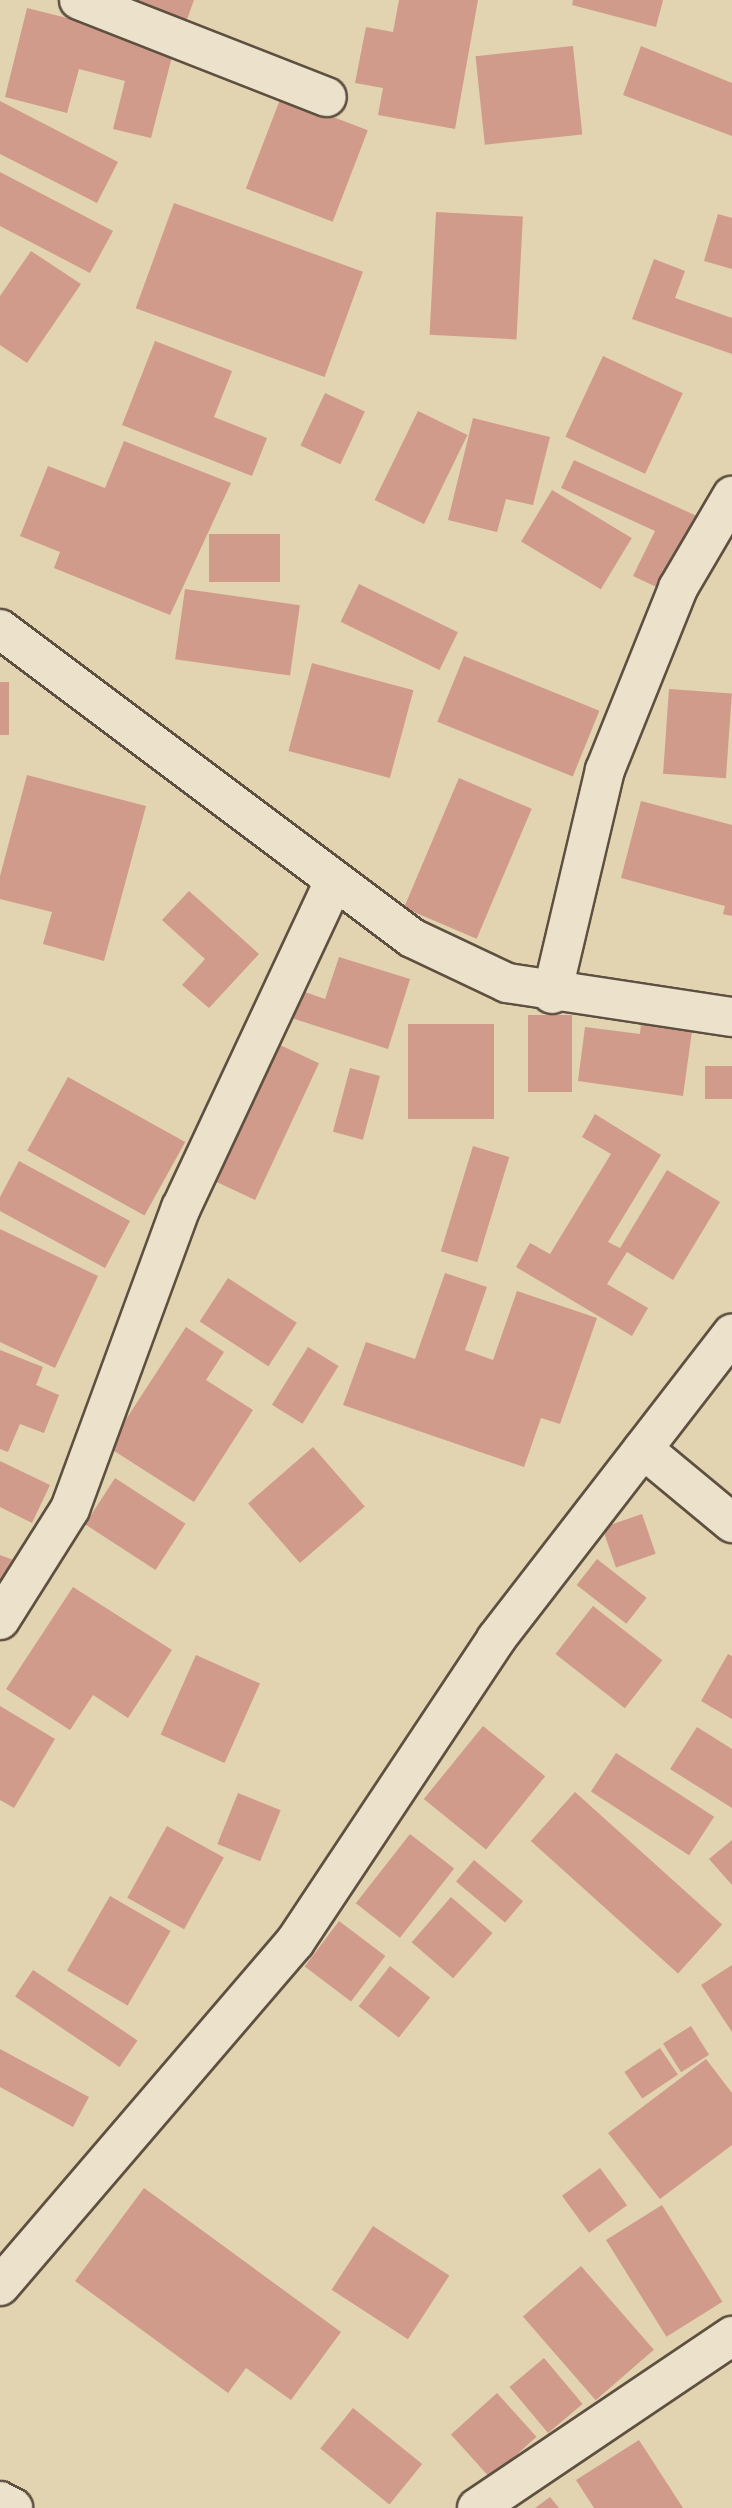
<!DOCTYPE html>
<html>
<head>
<meta charset="utf-8">
<style>
	body { margin:0 }
	#map { position:relative; width:732px; height:2508px; overflow:hidden; background:#e2d3b1; font-family:"Libre Caslon Text",serif }
	div>[style] { position:absolute }
	.building>* { inset:0; background:#d19b8b; transform-origin:0 0 }
	.roads { filter:drop-shadow(2px 0 #5e5041) drop-shadow(-2px 0 #5e5041) drop-shadow(0 2px #5e5041) drop-shadow(0 -2px #5e5041) }
	.minor>* { height:38px; margin:-19px; padding:0 19px; transform-origin:19px; border-radius:19px; background:#ece2cc }
	span { translate:-50% -50%; white-space:nowrap; text-align:center; line-height:1.15; -webkit-text-stroke:5px #ece2cc; paint-order:stroke }
</style>
</head>
<body>
<div id="map">
	<div class="building">
		<div style="clip-path:polygon(129px 0,194px 0,186px 22px)"></div>
		<div style="clip-path:polygon(399px 0,478px 0,455px 129px,378px 115px,383px 88px,355px 83px,366px 27px,393px 32px)"></div>
		<div style="clip-path:polygon(573px 0,663px 0,656px 27px,572px 5px)"></div>
		<div style="clip-path:polygon(27px 8px,175px 45px,151px 138px,113px 129px,125px 81px,79px 69px,67px 113px,5px 97px)"></div>
		<div style="left:573px;top:46px;width:89px;height:98px;rotate:84deg"></div>
		<div style="clip-path:polygon(641px 46px,732px 83px,732px 136px,623px 95px)"></div>
		<div style="left:281px;top:97px;width:93px;height:98px;rotate:21deg"></div>
		<div style="clip-path:polygon(0 101px,118px 162px,97px 203px,0 154px)"></div>
		<div style="clip-path:polygon(0 172px,113px 231px,90px 273px,0 226px)"></div>
		<div style="left:174px;top:203px;width:201px;height:112px;rotate:20deg"></div>
		<div style="left:436px;top:212px;width:87px;height:123px;rotate:3deg"></div>
		<div style="clip-path:polygon(718px 214px,732px 218px,732px 269px,704px 261px)"></div>
		<div style="clip-path:polygon(31px 251px,81px 284px,27px 363px,0 345px,0 296px)"></div>
		<div style="clip-path:polygon(654px 259px,685px 271px,675px 298px,732px 318px,732px 354px,632px 319px)"></div>
		<div style="clip-path:polygon(155px 341px,232px 371px,214px 417px,267px 438px,252px 476px,122px 425px)"></div>
		<div style="left:603px;top:356px;width:88px;height:89px;rotate:25deg"></div>
		<div style="left:325px;top:393px;width:44px;height:58px;rotate:25deg"></div>
		<div style="left:418px;top:411px;width:55px;height:99px;rotate:26deg"></div>
		<div style="clip-path:polygon(473px 418px,550px 437px,533px 505px,506px 499px,497px 532px,448px 520px)"></div>
		<div style="clip-path:polygon(124px 441px,231px 483px,170px 615px,54px 568px,60px 552px,20px 536px,48px 466px,105px 488px)"></div>
		<div style="clip-path:polygon(574px 460px,699px 517px,665px 591px,633px 576px,655px 531px,561px 488px)"></div>
		<div style="left:552px;top:490px;width:93px;height:60px;rotate:31deg"></div>
		<div style="left:209px;top:534px;width:71px;height:48px"></div>
		<div style="left:359px;top:584px;width:110px;height:42px;rotate:26deg"></div>
		<div style="left:185px;top:589px;width:116px;height:71px;rotate:8deg"></div>
		<div style="left:464px;top:656px;width:146px;height:71px;rotate:22deg"></div>
		<div style="left:312px;top:663px;width:105px;height:91px;rotate:15deg"></div>
		<div style="left:0;top:682px;width:9px;height:53px"></div>
		<div style="left:669px;top:689px;width:63px;height:85px;rotate:4deg"></div>
		<div style="clip-path:polygon(27px 775px,146px 806px,104px 961px,43px 944px,52px 912px,0 899px,0 876px)"></div>
		<div style="left:459px;top:778px;width:79px;height:141px;rotate:23deg"></div>
		<div style="clip-path:polygon(641px 801px,732px 825px,732px 916px,723px 914px,725px 906px,621px 878px)"></div>
		<div style="clip-path:polygon(189px 891px,259px 954px,209px 1008px,182px 985px,205px 959px,162px 920px)"></div>
		<div style="clip-path:polygon(339px 957px,410px 979px,388px 1049px,276px 1013px,285px 985px,325px 999px)"></div>
		<div style="left:528px;top:1015px;width:44px;height:77px"></div>
		<div style="clip-path:polygon(641px 1023px,692px 1031px,683px 1096px,578px 1081px,585px 1027px,640px 1034px)"></div>
		<div style="left:408px;top:1024px;width:86px;height:95px"></div>
		<div style="left:280px;top:1045px;width:43px;height:151px;rotate:25deg"></div>
		<div style="left:705px;top:1066px;width:27px;height:33px"></div>
		<div style="left:350px;top:1068px;width:31px;height:66px;rotate:15deg"></div>
		<div style="left:68px;top:1077px;width:134px;height:84px;rotate:29deg"></div>
		<div style="clip-path:polygon(595px 1114px,661px 1155px,608px 1242px,620px 1248px,667px 1170px,720px 1202px,673px 1280px,627px 1252px,607px 1284px,648px 1308px,632px 1336px,516px 1267px,530px 1243px,550px 1254px,611px 1154px,582px 1137px)"></div>
		<div style="left:473px;top:1146px;width:38px;height:110px;rotate:17deg"></div>
		<div style="clip-path:polygon(19px 1161px,130px 1221px,105px 1268px,0 1211px,0 1197px)"></div>
		<div style="clip-path:polygon(0 1229px,98px 1276px,55px 1368px,0 1342px)"></div>
		<div style="clip-path:polygon(445px 1273px,487px 1287px,465px 1350px,493px 1360px,517px 1291px,597px 1318px,560px 1424px,541px 1418px,524px 1467px,343px 1405px,366px 1342px,415px 1359px)"></div>
		<div style="left:228px;top:1278px;width:82px;height:52px;rotate:33deg"></div>
		<div style="clip-path:polygon(186px 1327px,224px 1352px,206px 1380px,253px 1410px,194px 1502px,108px 1447px)"></div>
		<div style="left:308px;top:1347px;width:36px;height:68px;rotate:32deg"></div>
		<div style="clip-path:polygon(0 1350px,43px 1367px,36px 1385px,59px 1395px,44px 1433px,20px 1424px,8px 1452px,0 1449px)"></div>
		<div style="left:313px;top:1447px;width:79px;height:86px;rotate:49deg"></div>
		<div style="clip-path:polygon(0 1461px,50px 1485px,32px 1523px,0 1507px)"></div>
		<div style="left:115px;top:1478px;width:84px;height:55px;rotate:33deg"></div>
		<div style="left:642px;top:1514px;width:42px;height:42px;rotate:71deg"></div>
		<div style="clip-path:polygon(0 1555px,16px 1561px,0 1600px)"></div>
		<div style="left:597px;top:1559px;width:63px;height:33px;rotate:38deg"></div>
		<div style="clip-path:polygon(73px 1587px,172px 1650px,128px 1718px,93px 1695px,70px 1730px,6px 1689px)"></div>
		<div style="left:593px;top:1606px;width:88px;height:61px;rotate:38deg"></div>
		<div style="clip-path:polygon(728px 1654px,732px 1656px,732px 1719px,701px 1701px)"></div>
		<div style="left:196px;top:1655px;width:70px;height:87px;rotate:24deg"></div>
		<div style="clip-path:polygon(0 1706px,55px 1739px,14px 1808px,0 1800px)"></div>
		<div style="left:483px;top:1726px;width:80px;height:94px;rotate:39deg"></div>
		<div style="clip-path:polygon(697px 1727px,732px 1749px,732px 1808px,670px 1769px)"></div>
		<div style="left:616px;top:1753px;width:117px;height:46px;rotate:33deg"></div>
		<div style="left:575px;top:1792px;width:198px;height:66px;rotate:42deg"></div>
		<div style="left:238px;top:1793px;width:46px;height:55px;rotate:22deg"></div>
		<div style="left:167px;top:1826px;width:65px;height:82px;rotate:29deg"></div>
		<div style="left:410px;top:1834px;width:56px;height:88px;rotate:38deg"></div>
		<div style="clip-path:polygon(732px 1840px,732px 1885px,709px 1859px)"></div>
		<div style="left:474px;top:1860px;width:64px;height:28px;rotate:40deg"></div>
		<div style="left:110px;top:1896px;width:70px;height:86px;rotate:30deg"></div>
		<div style="left:451px;top:1897px;width:55px;height:60px;rotate:41deg"></div>
		<div style="left:339px;top:1921px;width:58px;height:57px;rotate:37deg"></div>
		<div style="clip-path:polygon(732px 1965px,732px 2032px,701px 1985px)"></div>
		<div style="left:390px;top:1966px;width:51px;height:51px;rotate:38deg"></div>
		<div style="left:33px;top:1970px;width:126px;height:32px;rotate:34deg"></div>
		<div style="left:691px;top:2026px;width:34px;height:33px;rotate:58deg"></div>
		<div style="left:660px;top:2048px;width:32px;height:43px;rotate:56deg"></div>
		<div style="clip-path:polygon(0 2049px,89px 2097px,73px 2127px,0 2087px)"></div>
		<div style="clip-path:polygon(706px 2059px,732px 2093px,732px 2145px,660px 2199px,608px 2133px)"></div>
		<div style="left:600px;top:2168px;width:46px;height:47px;rotate:54deg"></div>
		<div style="clip-path:polygon(144px 2188px,341px 2332px,291px 2400px,246px 2368px,228px 2393px,75px 2281px)"></div>
		<div style="left:662px;top:2205px;width:114px;height:66px;rotate:58deg"></div>
		<div style="left:373px;top:2226px;width:91px;height:76px;rotate:33deg"></div>
		<div style="left:581px;top:2266px;width:111px;height:77px;rotate:49deg"></div>
		<div style="left:544px;top:2358px;width:60px;height:45px;rotate:50deg"></div>
		<div style="left:497px;top:2393px;width:59px;height:62px;rotate:48deg"></div>
		<div style="left:353px;top:2408px;width:89px;height:52px;rotate:39deg"></div>
		<div style="clip-path:polygon(639px 2440px,683px 2508px,594px 2508px,576px 2480px)"></div>
		<div style="clip-path:polygon(550px 2497px,559px 2508px,535px 2508px)"></div>
	</div>
	<div class="roads">
		<div class="minor">
			<div style="left:79px;top:0;width:266px;rotate:21.4deg"></div>
			<div style="left:0;top:629px;width:515px;rotate:36.87deg"></div>
			<div style="left:412px;top:938px;width:105px;rotate:25.3deg"></div>
			<div style="left:507px;top:983px;width:228px;rotate:8.6deg"></div>
			<div style="left:552px;top:994px;width:230px;rotate:-76.7deg"></div>
			<div style="left:605px;top:770px;width:196px;rotate:-68.1deg"></div>
			<div style="left:678px;top:588px;width:107px;rotate:-59.6deg"></div>
			<div style="left:643px;top:1449px;width:116px;rotate:39.7deg"></div>
			<div style="left:0;top:1620px;width:131px;rotate:-57.8deg"></div>
			<div style="left:70px;top:1509px;width:321px;rotate:-69.8deg"></div>
			<div style="left:181px;top:1208px;width:360px;rotate:-64.9deg"></div>
			<div style="left:0;top:2286px;width:453px;rotate:-49.4deg"></div>
			<div style="left:295px;top:1942px;width:364px;rotate:-56.4deg"></div>
			<div style="left:496px;top:1639px;width:386px;rotate:-52.3deg"></div>
			<div style="left:0;top:2501px;width:15px;rotate:28deg"></div>
			<div style="left:477px;top:2508px;width:308px;rotate:-34deg"></div>
		</div>
	</div>
</div>
</body>
</html>
